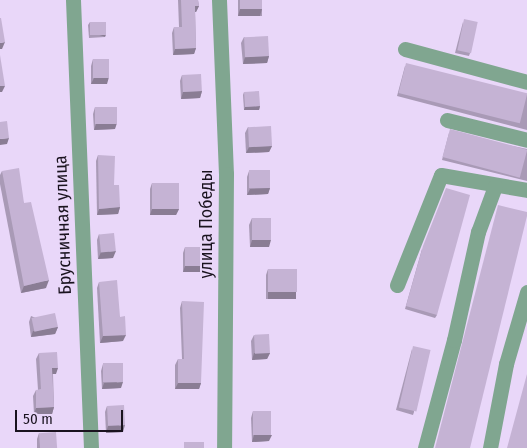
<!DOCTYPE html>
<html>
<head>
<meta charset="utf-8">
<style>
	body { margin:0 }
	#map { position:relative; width:527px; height:448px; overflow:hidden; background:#e9d7f9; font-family:"Fira Sans Condensed",sans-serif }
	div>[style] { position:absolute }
	.minor>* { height:15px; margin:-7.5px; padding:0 7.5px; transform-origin:7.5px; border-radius:7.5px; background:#80a690 }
	.wall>* { inset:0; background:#a99ab6; transform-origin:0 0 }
	.shaded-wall>* { inset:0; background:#8a7d94; transform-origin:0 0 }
	.building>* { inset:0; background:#c5b3d4; transform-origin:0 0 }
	span { translate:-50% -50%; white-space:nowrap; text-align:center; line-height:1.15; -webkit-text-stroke:4px #e9d7f9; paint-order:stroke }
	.street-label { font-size:18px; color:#1a131f }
	.scale { position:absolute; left:15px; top:410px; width:108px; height:22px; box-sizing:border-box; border:2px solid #1a131f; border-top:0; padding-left:6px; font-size:15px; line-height:18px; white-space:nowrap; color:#1a131f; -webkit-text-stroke:4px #e9d7f9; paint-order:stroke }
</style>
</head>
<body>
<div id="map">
	<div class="minor">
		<div style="left:73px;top:0;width:448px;rotate:87.7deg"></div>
		<div style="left:219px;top:0;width:174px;rotate:87.7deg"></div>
		<div style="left:226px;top:174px;width:274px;rotate:90.4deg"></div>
		<div style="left:405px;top:49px;width:126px;rotate:15.1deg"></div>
		<div style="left:447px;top:120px;width:82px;rotate:14deg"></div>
		<div style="left:397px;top:285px;width:118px;rotate:-68.2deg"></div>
		<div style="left:441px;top:175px;width:87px;rotate:9.9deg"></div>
		<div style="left:425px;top:448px;width:112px;rotate:-75deg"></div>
		<div style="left:454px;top:340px;width:111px;rotate:-77.5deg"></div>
		<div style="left:478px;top:232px;width:49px;rotate:-69.7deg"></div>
		<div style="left:490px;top:448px;width:86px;rotate:-79.2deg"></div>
		<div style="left:506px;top:364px;width:75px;rotate:-73.7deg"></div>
	</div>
	<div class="wall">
		<div style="clip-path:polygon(178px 0,198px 0,199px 6px,196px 12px,195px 12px,196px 48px,194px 54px,173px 55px,172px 33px,174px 27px,179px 27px)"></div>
		<div style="left:238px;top:0;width:24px;height:16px"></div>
		<div style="clip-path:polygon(90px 22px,106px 34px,105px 37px,89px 38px,88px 25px)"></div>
		<div style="clip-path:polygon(463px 22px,470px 53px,469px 56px,455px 53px)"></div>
		<div style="clip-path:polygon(244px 37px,269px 56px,267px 63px,243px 64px,241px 43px)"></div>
		<div style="clip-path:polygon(93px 59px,107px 84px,91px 84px,91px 66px)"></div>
		<div style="clip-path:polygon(405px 66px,527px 94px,527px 130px,397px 96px)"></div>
		<div style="clip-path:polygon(182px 75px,202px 91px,200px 98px,181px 99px,180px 81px)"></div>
		<div style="clip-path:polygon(244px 92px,260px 106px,259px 110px,244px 110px,243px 95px)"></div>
		<div style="clip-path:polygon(95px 107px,115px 129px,94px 130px,93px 114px)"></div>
		<div style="clip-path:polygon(248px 127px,272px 146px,269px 152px,246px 153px,245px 133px)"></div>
		<div style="clip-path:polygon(449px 133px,527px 149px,527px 181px,442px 160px)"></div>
		<div style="clip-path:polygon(98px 155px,114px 185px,120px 207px,118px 214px,97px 215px,96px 161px)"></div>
		<div style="clip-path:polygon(2px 171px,24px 203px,46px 288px,21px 293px,0 184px,0 175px)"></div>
		<div style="clip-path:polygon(249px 171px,270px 188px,268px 194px,247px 195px,247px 177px)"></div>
		<div style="clip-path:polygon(152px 183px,179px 209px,176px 215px,150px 215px,150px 189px)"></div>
		<div style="clip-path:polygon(252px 218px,269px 247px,250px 247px,249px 225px)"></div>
		<div style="clip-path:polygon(99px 234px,113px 258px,98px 259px,97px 240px)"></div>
		<div style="clip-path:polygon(185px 247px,205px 266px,203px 272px,183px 272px,183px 253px)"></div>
		<div style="clip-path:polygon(422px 249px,437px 315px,435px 318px,405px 309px)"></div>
		<div style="clip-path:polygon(268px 269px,294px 299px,266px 299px,266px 275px)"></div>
		<div style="clip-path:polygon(99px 282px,120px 317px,123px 341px,100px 343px,97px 288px)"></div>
		<div style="clip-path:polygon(182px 301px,201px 383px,199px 389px,175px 389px,175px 365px,178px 359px,182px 359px,180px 308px)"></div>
		<div style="clip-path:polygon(31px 316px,58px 327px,55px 334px,31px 337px,29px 322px)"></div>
		<div style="clip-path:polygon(254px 335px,270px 353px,267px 359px,252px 360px,251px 341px)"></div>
		<div style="clip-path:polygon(412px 349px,414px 412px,413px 415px,396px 410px)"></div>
		<div style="clip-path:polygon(39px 353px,56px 374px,53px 374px,54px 407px,52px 414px,34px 414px,33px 396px,36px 390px,38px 390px,36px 359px)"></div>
		<div style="clip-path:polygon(103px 364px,121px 388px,102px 389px,101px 371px)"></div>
		<div style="clip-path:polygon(107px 406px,123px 432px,106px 433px,105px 412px)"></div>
		<div style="clip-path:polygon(253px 411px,269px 441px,252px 442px,251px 418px)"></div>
		<div style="clip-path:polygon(39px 433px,57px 448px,37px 448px,37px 439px)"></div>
	</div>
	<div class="shaded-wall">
		<div style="clip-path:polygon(195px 6px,199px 6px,196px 12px,192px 12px)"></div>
		<div style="clip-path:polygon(240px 9px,262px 9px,260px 16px,238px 16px)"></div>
		<div style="left:106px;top:34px;width:3px;height:16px;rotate:108deg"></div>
		<div style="clip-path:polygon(5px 42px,2px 49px,0 49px,0 43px)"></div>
		<div style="clip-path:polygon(196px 48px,194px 54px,173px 55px,175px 49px)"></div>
		<div style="clip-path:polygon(269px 56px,267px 63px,243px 64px,245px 57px)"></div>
		<div style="clip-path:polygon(109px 77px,107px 84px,91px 84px,94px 78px)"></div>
		<div style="clip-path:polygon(0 86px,5px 86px,2px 92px,0 92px)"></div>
		<div style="clip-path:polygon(202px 91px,200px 98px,181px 99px,183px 92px)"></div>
		<div style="clip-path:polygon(260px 106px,259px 110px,244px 110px,245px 107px)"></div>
		<div style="clip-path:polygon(117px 123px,115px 129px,94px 130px,96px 124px)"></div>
		<div style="clip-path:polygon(9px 138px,7px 144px,0 145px,0 139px)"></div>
		<div style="clip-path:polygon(272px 146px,269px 152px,246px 153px,249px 147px)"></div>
		<div style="clip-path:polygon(270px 188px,268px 194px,247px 195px,250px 189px)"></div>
		<div style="clip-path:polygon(120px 207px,118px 214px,97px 215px,99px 209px)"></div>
		<div style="clip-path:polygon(152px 209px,179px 209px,176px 215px,150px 215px)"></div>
		<div style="clip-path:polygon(252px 240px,271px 240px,269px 247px,250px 247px)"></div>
		<div style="clip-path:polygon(116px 251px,113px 258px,98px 259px,101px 252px)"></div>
		<div style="clip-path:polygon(185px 266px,205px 266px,203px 272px,183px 272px)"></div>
		<div style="clip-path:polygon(49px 280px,46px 288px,21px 293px,24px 286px)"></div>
		<div style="left:268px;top:292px;width:28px;height:7px"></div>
		<div style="clip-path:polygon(58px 327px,55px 334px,31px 337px,33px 331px)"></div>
		<div style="clip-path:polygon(126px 335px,123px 341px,100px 343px,103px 336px)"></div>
		<div style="clip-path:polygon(254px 353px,270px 353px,267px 359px,252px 360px)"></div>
		<div style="clip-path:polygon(52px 368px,58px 368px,56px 374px,50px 374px)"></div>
		<div style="clip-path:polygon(123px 382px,121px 388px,102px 389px,104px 383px)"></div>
		<div style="clip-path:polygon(178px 383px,201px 383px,199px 389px,175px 389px)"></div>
		<div style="clip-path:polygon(54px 407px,52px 414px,34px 414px,36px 408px)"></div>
		<div style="clip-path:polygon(125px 425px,123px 432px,106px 433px,108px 426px)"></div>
		<div style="clip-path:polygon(254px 435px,272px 435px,269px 441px,252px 442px)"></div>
	</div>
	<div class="building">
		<div style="clip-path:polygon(181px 0,198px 0,199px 6px,195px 6px,196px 48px,175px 49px,174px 27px,182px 27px)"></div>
		<div style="left:240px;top:0;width:22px;height:9px"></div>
		<div style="clip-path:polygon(0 18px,1px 18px,5px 42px,0 43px)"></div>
		<div style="left:464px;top:19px;width:14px;height:32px;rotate:12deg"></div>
		<div style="left:90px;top:22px;width:16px;height:13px"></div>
		<div style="left:268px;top:36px;width:20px;height:24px;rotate:87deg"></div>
		<div style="clip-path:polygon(0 55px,5px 86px,0 86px)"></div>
		<div style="left:93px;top:59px;width:16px;height:19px"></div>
		<div style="left:406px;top:63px;width:125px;height:31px;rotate:14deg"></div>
		<div style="left:201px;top:74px;width:17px;height:19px;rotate:87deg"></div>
		<div style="left:259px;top:91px;width:15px;height:15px;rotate:86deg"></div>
		<div style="left:95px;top:107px;width:22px;height:17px"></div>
		<div style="clip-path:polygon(7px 121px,9px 138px,0 139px,0 122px)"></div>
		<div style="left:271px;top:126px;width:20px;height:23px;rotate:87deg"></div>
		<div style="left:450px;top:129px;width:80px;height:29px;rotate:15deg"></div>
		<div style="clip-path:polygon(98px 155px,115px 156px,114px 185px,119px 185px,120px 207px,99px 209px)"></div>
		<div style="clip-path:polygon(19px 168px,24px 203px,31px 202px,49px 280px,24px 286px,2px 171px)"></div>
		<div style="left:270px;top:170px;width:18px;height:21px;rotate:90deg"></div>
		<div style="left:152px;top:183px;width:27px;height:26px"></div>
		<div style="clip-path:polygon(446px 188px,470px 195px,437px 315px,406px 306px,423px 246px)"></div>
		<div style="clip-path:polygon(498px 205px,527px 212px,527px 216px,470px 448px,435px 448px)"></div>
		<div style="left:252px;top:218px;width:19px;height:22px"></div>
		<div style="left:114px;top:233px;width:18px;height:15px;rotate:84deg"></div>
		<div style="left:185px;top:247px;width:20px;height:19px"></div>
		<div style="left:268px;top:269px;width:29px;height:23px"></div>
		<div style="clip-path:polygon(117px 280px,120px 317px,125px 316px,126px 335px,103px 336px,99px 282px)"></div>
		<div style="clip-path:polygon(182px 301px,204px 302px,201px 383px,178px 383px,178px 359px,184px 359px)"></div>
		<div style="left:55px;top:313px;width:14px;height:24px;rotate:78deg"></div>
		<div style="left:269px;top:334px;width:19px;height:15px;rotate:87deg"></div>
		<div style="left:413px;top:346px;width:18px;height:63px;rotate:13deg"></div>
		<div style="clip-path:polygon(57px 352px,58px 368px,52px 368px,54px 407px,36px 408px,36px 390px,41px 389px,39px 353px)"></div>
		<div style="left:123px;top:363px;width:19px;height:20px;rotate:90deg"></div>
		<div style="clip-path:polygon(527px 374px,527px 448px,507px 448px)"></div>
		<div style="left:124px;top:405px;width:20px;height:17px;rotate:87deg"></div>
		<div style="left:253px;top:411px;width:18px;height:24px"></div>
		<div style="left:56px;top:432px;width:16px;height:17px;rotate:86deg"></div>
		<div style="left:184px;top:442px;width:20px;height:6px"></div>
	</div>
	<div class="street-label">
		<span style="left:206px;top:224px;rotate:-90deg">улица Победы</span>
		<span style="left:63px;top:225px;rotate:-92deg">Брусничная улица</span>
	</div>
	<div class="scale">50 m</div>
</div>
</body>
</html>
